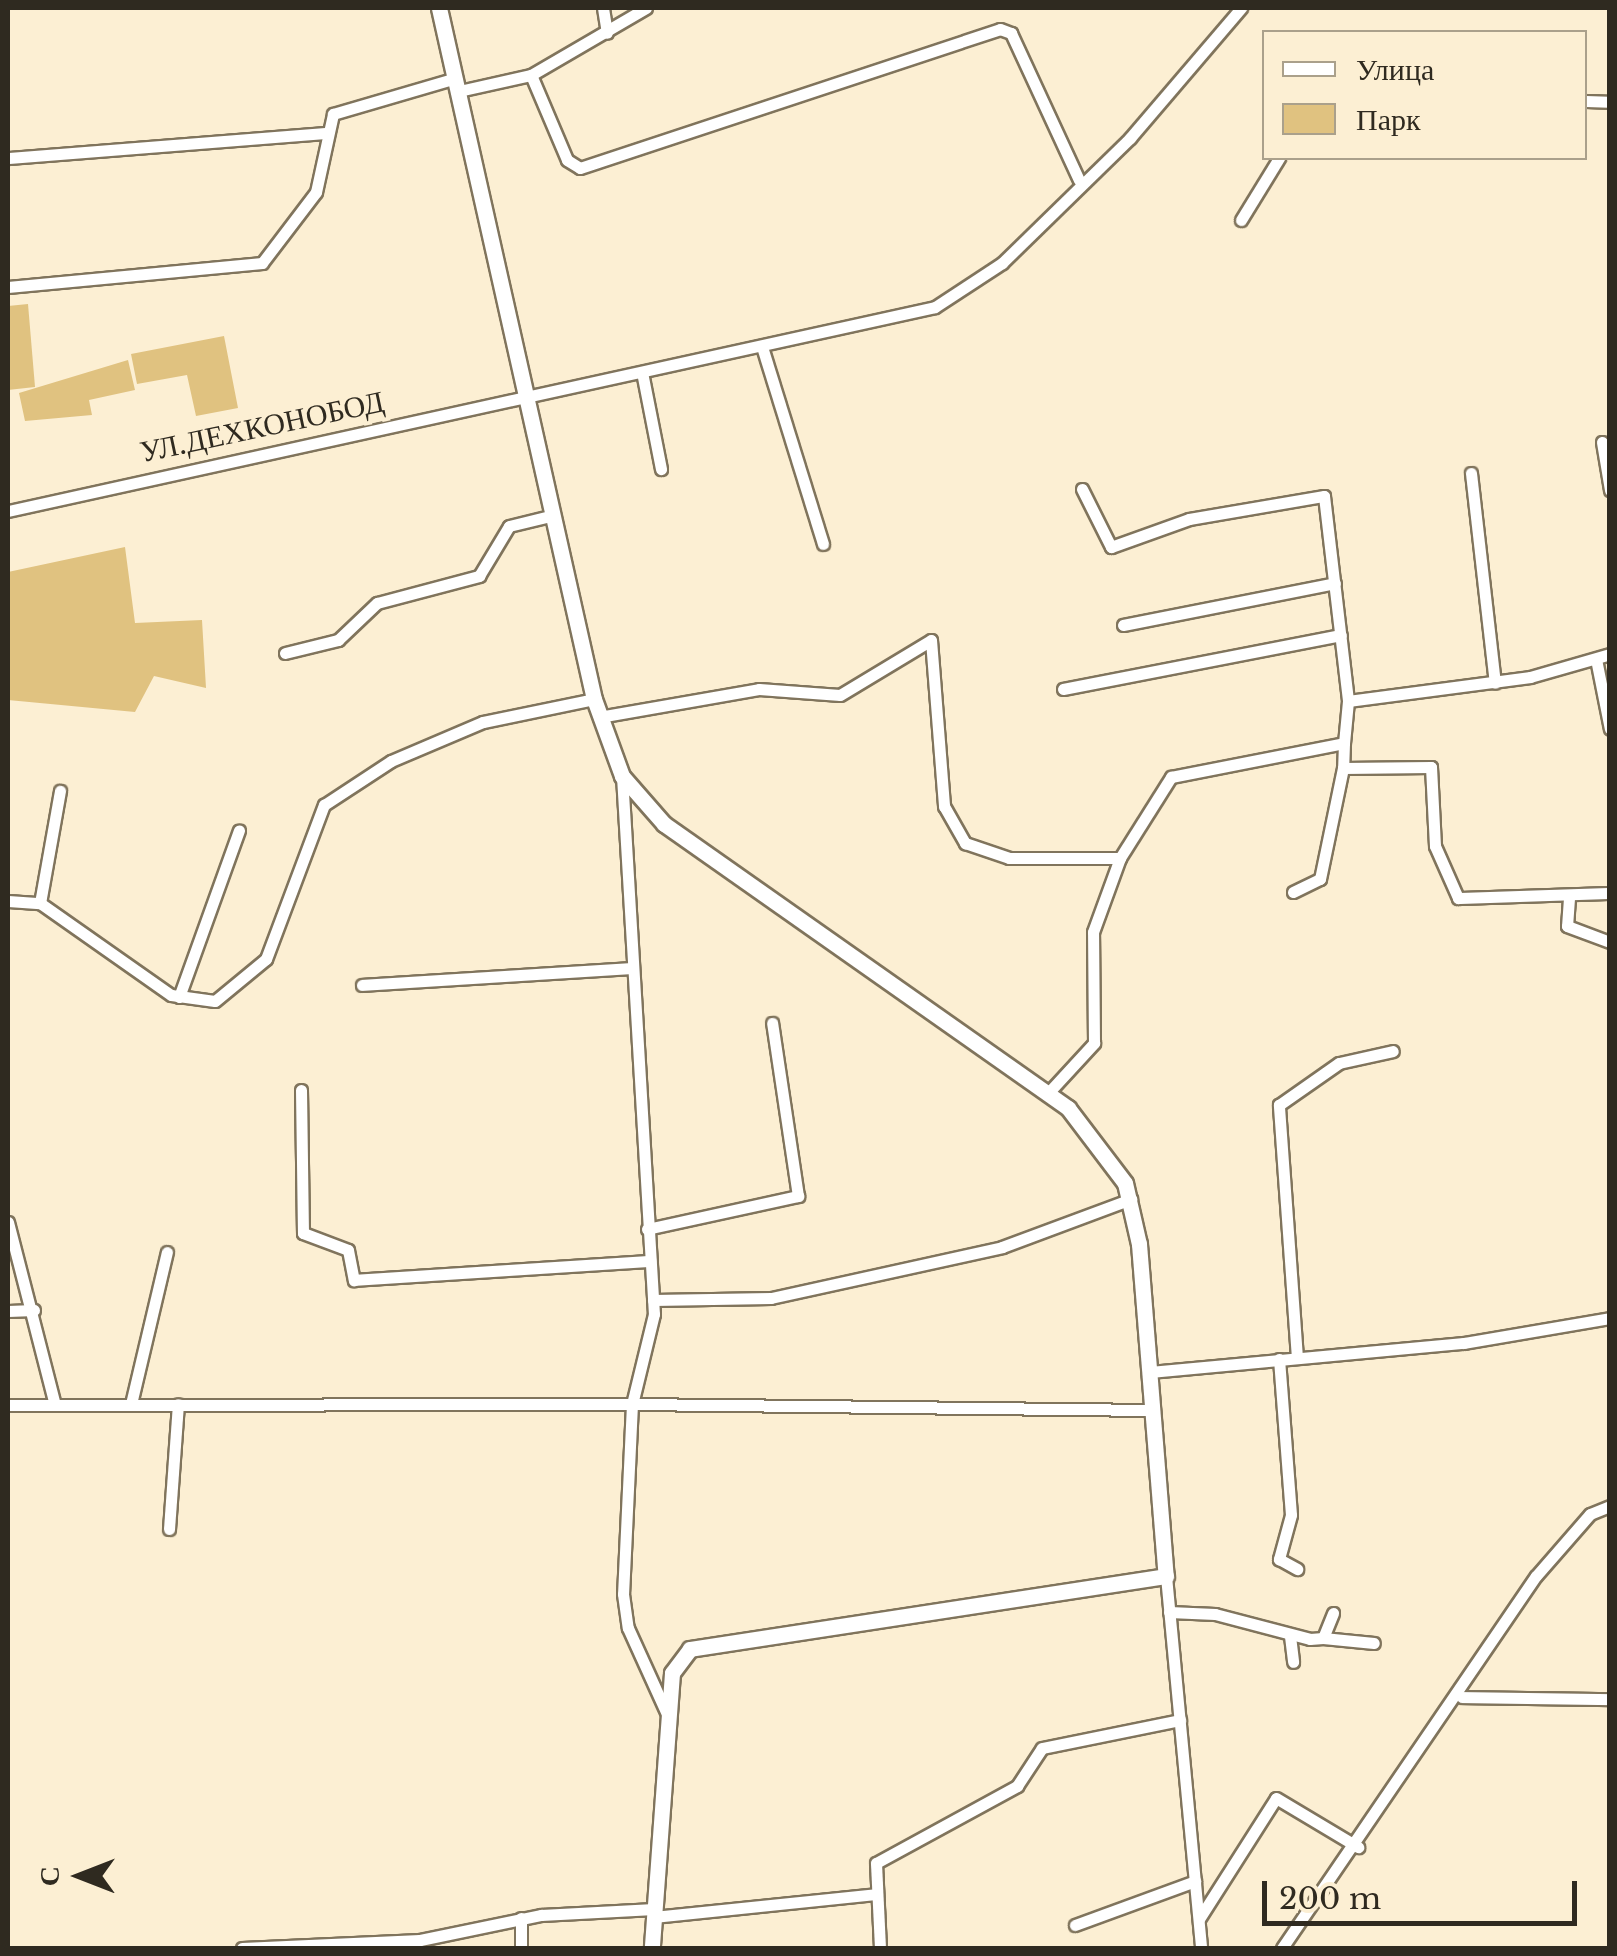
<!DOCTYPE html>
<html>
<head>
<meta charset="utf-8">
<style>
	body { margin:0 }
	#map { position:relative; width:1617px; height:1956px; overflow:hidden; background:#fcefd3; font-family:"Libre Baskerville",serif }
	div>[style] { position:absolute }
	.green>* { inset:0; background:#e0c280 }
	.roads { filter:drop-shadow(2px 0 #80745c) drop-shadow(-2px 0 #80745c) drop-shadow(0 2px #80745c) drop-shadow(0 -2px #80745c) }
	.minor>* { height:11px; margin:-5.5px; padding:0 5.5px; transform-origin:5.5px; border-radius:5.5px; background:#fff }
	.major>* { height:15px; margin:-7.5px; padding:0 7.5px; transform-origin:7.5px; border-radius:7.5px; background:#fff }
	span { translate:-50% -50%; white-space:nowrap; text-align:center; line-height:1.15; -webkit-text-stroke:8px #fcefd3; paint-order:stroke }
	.street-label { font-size:30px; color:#2f2a20 }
	.frame { position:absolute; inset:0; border:10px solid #2f2a20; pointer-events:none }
	.legend { position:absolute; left:1262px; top:30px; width:325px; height:130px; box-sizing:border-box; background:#fcefd3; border:2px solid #aaa08b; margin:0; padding:12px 18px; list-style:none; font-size:30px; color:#2f2a20 }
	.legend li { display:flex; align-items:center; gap:20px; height:50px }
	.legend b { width:50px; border:2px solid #aaa08b }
	.north { position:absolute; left:30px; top:1826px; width:100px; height:100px; -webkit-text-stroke:8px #fcefd3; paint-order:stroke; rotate:270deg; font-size:28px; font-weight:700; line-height:40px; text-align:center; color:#2f2a20 }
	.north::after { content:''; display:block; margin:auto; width:35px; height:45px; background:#2f2a20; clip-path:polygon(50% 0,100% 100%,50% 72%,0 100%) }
	.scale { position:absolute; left:1262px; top:1881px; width:315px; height:45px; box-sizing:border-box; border:5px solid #2f2a20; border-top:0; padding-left:12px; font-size:30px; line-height:35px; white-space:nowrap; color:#2f2a20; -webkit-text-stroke:8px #fcefd3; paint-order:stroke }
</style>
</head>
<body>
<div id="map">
	<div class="green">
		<div style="clip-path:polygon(28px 304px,35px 387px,8px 390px,8px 306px)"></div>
		<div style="clip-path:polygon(224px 336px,238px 408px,196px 416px,187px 375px,137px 384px,131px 354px)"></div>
		<div style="clip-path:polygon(128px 360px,135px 390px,89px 400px,92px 415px,25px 421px,19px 393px)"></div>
		<div style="clip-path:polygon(125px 547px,135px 623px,202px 620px,206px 688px,154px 676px,135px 712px,8px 700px,8px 572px)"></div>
	</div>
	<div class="roads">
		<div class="minor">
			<div style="left:603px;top:8px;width:25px;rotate:81deg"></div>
			<div style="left:531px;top:75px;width:133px;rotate:-30.2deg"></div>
			<div style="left:459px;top:91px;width:74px;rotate:-12.5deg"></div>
			<div style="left:531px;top:75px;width:92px;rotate:67deg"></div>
			<div style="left:567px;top:160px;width:15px;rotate:32deg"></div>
			<div style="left:580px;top:168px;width:442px;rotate:-18.3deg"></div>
			<div style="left:1000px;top:29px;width:12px;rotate:20deg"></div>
			<div style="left:1011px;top:33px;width:162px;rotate:65.2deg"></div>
			<div style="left:1584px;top:101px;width:26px;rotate:2deg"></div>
			<div style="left:8px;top:158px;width:319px;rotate:-4.5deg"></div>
			<div style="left:1241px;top:220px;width:73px;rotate:-58.5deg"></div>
			<div style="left:8px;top:287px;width:255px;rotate:-5.4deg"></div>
			<div style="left:262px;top:263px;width:89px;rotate:-52.7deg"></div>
			<div style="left:316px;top:192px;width:80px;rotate:-77.7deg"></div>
			<div style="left:333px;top:114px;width:128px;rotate:-16.3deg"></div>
			<div style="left:763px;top:350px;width:203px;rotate:72.8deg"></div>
			<div style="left:642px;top:372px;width:99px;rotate:78.9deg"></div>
			<div style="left:1602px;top:442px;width:49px;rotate:80.5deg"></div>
			<div style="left:1471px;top:473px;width:211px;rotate:83.5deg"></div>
			<div style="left:1082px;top:489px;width:65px;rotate:63.4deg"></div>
			<div style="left:1111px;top:547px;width:83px;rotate:-19.7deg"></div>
			<div style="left:1189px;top:519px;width:137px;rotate:-9.7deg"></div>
			<div style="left:1324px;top:496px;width:206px;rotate:83.3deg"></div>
			<div style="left:1348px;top:701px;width:42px;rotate:95.4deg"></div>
			<div style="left:8px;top:511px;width:949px;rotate:-12.41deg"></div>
			<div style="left:935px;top:307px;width:80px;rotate:-33.3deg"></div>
			<div style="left:1002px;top:263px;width:179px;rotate:-44.3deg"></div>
			<div style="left:1130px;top:138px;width:171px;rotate:-49.5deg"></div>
			<div style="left:1123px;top:625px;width:216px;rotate:-11.2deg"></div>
			<div style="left:285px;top:653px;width:55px;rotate:-13.8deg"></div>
			<div style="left:338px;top:640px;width:54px;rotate:-43.5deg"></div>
			<div style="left:377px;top:603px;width:106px;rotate:-14.8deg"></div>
			<div style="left:479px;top:576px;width:58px;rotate:-59deg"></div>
			<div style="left:509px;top:526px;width:46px;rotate:-13.7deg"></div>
			<div style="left:1596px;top:659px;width:71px;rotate:78.7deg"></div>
			<div style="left:1063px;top:689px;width:283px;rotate:-11deg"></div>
			<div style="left:1348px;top:701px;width:184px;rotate:-7.5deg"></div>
			<div style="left:1530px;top:677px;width:83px;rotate:-16deg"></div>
			<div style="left:599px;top:717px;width:162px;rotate:-9.9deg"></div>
			<div style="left:759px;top:689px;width:81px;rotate:4.2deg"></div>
			<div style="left:840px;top:695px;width:106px;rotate:-31.1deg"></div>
			<div style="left:931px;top:640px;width:167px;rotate:85.5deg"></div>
			<div style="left:944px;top:806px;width:43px;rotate:60.4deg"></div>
			<div style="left:965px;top:843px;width:46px;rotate:18.8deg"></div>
			<div style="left:1009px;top:858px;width:111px"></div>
			<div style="left:622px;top:776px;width:539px;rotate:86.6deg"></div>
			<div style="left:654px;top:1314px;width:93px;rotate:103.7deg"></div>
			<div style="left:632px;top:1404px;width:518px;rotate:0.66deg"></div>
			<div style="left:1293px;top:892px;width:30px;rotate:-26deg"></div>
			<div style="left:1320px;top:879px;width:113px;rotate:-78.3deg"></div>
			<div style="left:1569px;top:898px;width:28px;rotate:94deg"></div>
			<div style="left:1567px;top:926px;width:46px;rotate:20.4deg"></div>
			<div style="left:8px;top:901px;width:32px;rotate:4deg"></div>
			<div style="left:40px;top:903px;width:160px;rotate:35.1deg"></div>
			<div style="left:171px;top:995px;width:44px;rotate:7.8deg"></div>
			<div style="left:215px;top:1001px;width:66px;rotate:-39.5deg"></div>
			<div style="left:266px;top:959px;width:165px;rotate:-69.4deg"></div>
			<div style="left:324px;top:805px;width:80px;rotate:-33.3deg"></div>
			<div style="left:391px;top:761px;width:100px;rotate:-23deg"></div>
			<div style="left:483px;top:722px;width:113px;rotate:-11.7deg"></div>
			<div style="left:40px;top:903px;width:114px;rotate:-79.9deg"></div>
			<div style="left:362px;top:985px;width:269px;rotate:-3.6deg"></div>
			<div style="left:179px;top:997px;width:177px;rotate:-70.2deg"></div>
			<div style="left:301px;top:1090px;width:143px;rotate:89.2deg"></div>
			<div style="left:303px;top:1233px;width:48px;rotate:20.7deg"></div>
			<div style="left:348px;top:1250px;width:31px;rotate:79deg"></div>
			<div style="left:354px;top:1280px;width:297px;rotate:-3.7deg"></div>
			<div style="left:1049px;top:1092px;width:67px;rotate:-47.4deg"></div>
			<div style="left:1094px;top:1043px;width:111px;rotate:-90.5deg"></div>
			<div style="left:1093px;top:932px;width:79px;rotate:-70deg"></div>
			<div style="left:1120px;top:858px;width:96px;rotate:-57.8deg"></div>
			<div style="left:1171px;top:777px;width:176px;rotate:-11.1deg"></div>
			<div style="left:1344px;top:743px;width:25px;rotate:92deg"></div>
			<div style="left:1343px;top:768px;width:88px;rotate:-0.7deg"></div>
			<div style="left:1431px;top:767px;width:79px;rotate:87.1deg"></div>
			<div style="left:1435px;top:846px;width:57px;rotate:66.1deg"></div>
			<div style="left:1458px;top:898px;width:152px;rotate:-1.9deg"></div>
			<div style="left:8px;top:1222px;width:189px;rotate:75.6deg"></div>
			<div style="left:647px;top:1229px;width:155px;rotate:-12.3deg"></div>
			<div style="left:798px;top:1196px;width:175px;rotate:-98.5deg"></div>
			<div style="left:653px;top:1300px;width:118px;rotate:-1deg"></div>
			<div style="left:771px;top:1298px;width:237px;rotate:-12.4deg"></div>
			<div style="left:1002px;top:1247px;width:138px;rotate:-20.4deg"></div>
			<div style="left:8px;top:1311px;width:26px;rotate:-2deg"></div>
			<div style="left:1297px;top:1358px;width:254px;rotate:-94.1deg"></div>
			<div style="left:1279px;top:1105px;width:73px;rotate:-35deg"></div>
			<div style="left:1339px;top:1063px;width:55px;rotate:-12.5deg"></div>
			<div style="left:1279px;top:1359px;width:156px;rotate:85.6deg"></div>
			<div style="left:1291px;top:1515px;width:46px;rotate:105.3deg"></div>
			<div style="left:1279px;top:1559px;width:21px;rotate:29deg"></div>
			<div style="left:1150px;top:1372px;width:315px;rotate:-5.3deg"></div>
			<div style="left:1464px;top:1343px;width:148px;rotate:-9.7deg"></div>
			<div style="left:131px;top:1404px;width:156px;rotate:-76.7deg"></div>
			<div style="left:8px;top:1405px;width:624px;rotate:-0.09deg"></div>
			<div style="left:632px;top:1404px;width:190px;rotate:92.7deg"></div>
			<div style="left:623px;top:1594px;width:34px;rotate:82deg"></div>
			<div style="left:628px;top:1628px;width:94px;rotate:65.6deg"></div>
			<div style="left:169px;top:1529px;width:125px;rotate:-85.9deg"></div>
			<div style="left:1166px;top:1576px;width:374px;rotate:84.6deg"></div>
			<div style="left:1169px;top:1612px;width:46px;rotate:2.5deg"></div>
			<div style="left:1215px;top:1614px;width:98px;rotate:14.7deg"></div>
			<div style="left:1310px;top:1639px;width:13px;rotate:-4deg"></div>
			<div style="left:1323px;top:1638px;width:27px;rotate:-68deg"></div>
			<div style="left:1290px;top:1636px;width:26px;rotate:83deg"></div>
			<div style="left:1323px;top:1638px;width:51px;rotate:5.6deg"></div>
			<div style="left:1462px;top:1697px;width:148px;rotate:0.8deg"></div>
			<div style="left:654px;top:1917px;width:222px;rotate:-5.9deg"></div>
			<div style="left:1199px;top:1919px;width:143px;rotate:-57.5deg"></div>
			<div style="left:1276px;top:1798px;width:96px;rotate:30.9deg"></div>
			<div style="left:1075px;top:1925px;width:128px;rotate:-20.1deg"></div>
			<div style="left:242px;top:1948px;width:178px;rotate:-2.6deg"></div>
			<div style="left:420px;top:1940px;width:124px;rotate:-11.7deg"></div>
			<div style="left:541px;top:1915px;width:113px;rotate:-3deg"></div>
			<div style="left:521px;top:1948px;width:30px;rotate:-90deg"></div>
			<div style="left:880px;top:1948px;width:85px;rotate:-92.7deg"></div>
			<div style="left:876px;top:1863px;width:161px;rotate:-28.6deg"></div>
			<div style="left:1017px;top:1786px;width:45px;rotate:-56.7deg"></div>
			<div style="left:1042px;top:1748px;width:141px;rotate:-11.5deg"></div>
			<div style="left:1282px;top:1948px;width:450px;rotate:-55.7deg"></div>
			<div style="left:1536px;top:1576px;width:82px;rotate:-48.9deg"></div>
			<div style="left:1590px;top:1514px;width:22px;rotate:-22deg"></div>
		</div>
		<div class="major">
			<div style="left:439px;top:8px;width:708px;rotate:77.36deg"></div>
			<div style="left:594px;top:699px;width:82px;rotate:70deg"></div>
			<div style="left:622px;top:776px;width:64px;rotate:48.8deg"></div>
			<div style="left:664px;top:824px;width:494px;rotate:35.1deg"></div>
			<div style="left:1068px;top:1108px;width:94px;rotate:52.8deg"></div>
			<div style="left:1125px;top:1183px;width:63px;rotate:77.1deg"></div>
			<div style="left:1139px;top:1244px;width:333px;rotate:85.4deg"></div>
			<div style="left:1166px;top:1576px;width:482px;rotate:171.3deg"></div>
			<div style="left:690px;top:1649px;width:30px;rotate:127deg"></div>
			<div style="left:672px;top:1673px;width:276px;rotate:94.2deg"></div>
		</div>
	</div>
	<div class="street-label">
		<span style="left:262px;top:427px;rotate:-12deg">УЛ.ДЕХКОНОБОД</span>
	</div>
	<div class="frame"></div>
	<ul class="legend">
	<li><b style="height:12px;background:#fff"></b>Улица</li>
	<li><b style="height:28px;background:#e0c280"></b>Парк</li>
	</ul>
	<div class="north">С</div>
	<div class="scale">200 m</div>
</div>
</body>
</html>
